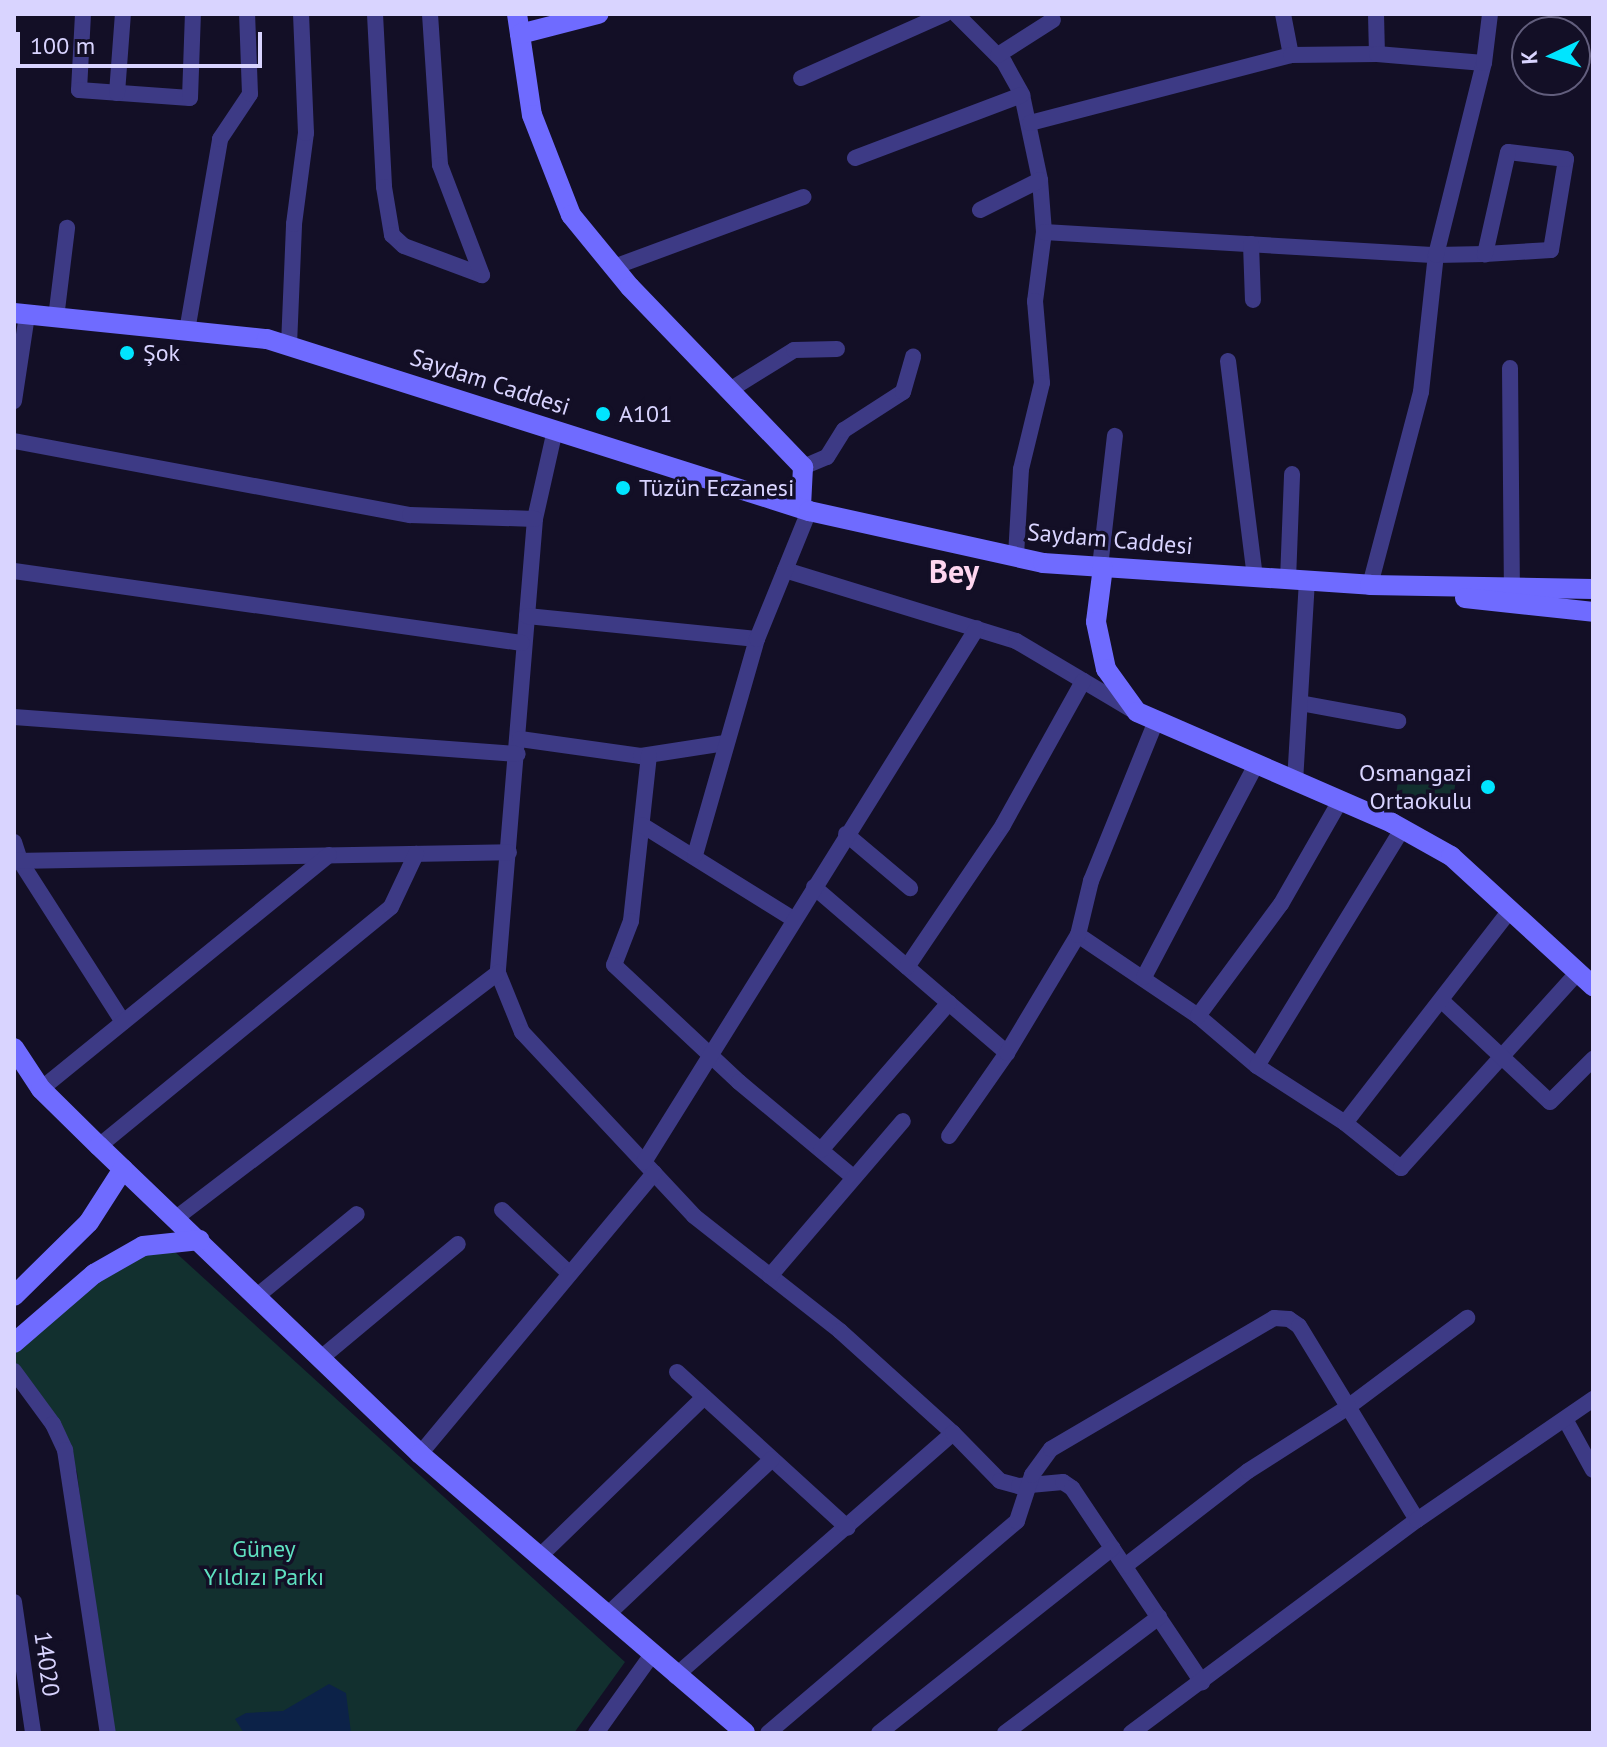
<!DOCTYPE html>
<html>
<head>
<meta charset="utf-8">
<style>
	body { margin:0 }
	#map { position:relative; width:1607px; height:1747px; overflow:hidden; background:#130f26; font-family:"PT Sans",sans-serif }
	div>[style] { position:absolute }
	.green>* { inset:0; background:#12302f; transform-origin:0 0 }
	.water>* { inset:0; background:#0c2248 }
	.street>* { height:16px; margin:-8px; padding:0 8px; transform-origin:8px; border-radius:8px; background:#3d3a85 }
	.secondary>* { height:20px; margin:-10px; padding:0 10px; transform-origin:10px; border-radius:10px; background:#6f6bff }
	.dots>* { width:22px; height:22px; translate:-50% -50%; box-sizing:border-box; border:4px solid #130f26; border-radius:50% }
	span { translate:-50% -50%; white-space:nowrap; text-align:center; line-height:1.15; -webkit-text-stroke:7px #130f26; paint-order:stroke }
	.poi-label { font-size:24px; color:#d9d4ff }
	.left { translate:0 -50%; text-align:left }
	.right { translate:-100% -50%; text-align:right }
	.street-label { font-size:24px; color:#d9d4ff }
	.park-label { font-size:24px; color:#5fe0c0 }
	.district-label { font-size:32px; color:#ffd6f0; font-weight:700 }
	.frame { position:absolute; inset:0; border:16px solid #d9d4ff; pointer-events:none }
	.north { position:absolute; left:1511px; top:16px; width:80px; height:80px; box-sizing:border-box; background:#130f26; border:2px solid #625e7d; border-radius:50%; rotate:266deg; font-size:22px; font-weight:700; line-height:32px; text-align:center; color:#d9d4ff }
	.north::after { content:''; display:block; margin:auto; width:28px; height:36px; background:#00e5ff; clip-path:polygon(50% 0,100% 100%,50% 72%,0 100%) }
	.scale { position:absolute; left:16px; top:32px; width:246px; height:36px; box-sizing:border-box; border:4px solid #d9d4ff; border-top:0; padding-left:10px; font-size:24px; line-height:28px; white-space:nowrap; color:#d9d4ff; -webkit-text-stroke:6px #130f26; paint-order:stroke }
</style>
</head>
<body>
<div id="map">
	<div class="green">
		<div style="left:1400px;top:769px;width:57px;height:34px;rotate:9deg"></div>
		<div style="clip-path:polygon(174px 1251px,625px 1662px,574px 1733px,108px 1733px,77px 1472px,50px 1414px,14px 1371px,14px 1346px,135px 1256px)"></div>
	</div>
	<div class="water">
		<div style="clip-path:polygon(329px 1684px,346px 1693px,351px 1733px,244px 1733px,235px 1719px,246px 1713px,283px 1711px)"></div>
	</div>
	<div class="street">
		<div style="left:83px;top:14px;width:76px;rotate:93deg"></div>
		<div style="left:79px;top:90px;width:111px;rotate:4.1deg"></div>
		<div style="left:190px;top:98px;width:84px;rotate:-88deg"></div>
		<div style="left:375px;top:14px;width:173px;rotate:87deg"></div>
		<div style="left:384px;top:187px;width:49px;rotate:80.5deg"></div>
		<div style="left:392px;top:235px;width:16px;rotate:43deg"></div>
		<div style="left:404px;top:246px;width:83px;rotate:20.4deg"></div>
		<div style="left:430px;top:14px;width:151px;rotate:86.2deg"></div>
		<div style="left:440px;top:165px;width:118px;rotate:69.1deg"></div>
		<div style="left:956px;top:14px;width:68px;rotate:45deg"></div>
		<div style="left:1004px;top:62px;width:38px;rotate:61deg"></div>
		<div style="left:1022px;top:95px;width:87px;rotate:78deg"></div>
		<div style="left:1040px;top:180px;width:52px;rotate:85.6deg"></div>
		<div style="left:1044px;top:232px;width:70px;rotate:97.4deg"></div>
		<div style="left:1035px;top:301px;width:82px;rotate:85.1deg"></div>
		<div style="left:1042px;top:383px;width:89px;rotate:103.7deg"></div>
		<div style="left:1021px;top:469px;width:88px;rotate:93.3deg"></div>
		<div style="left:1283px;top:14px;width:42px;rotate:79deg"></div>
		<div style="left:1376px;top:14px;width:40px;rotate:88.6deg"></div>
		<div style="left:998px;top:55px;width:65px;rotate:-32.5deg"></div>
		<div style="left:801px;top:78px;width:158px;rotate:-24deg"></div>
		<div style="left:117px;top:93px;width:79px;rotate:-85.7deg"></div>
		<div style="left:1030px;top:123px;width:270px;rotate:-14.6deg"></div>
		<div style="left:1291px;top:55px;width:86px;rotate:-0.7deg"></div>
		<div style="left:1377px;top:54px;width:107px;rotate:4.8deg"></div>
		<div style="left:855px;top:158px;width:178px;rotate:-20.7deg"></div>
		<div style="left:980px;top:210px;width:67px;rotate:-26.6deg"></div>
		<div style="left:1044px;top:232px;width:393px;rotate:3.4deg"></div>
		<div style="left:1436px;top:255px;width:49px;rotate:-1.2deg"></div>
		<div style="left:1485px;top:254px;width:66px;rotate:-3.5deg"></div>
		<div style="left:1551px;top:250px;width:92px;rotate:-80.6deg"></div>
		<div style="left:1566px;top:159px;width:58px;rotate:-173.1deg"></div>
		<div style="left:1508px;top:152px;width:105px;rotate:102.7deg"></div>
		<div style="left:1251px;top:244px;width:56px;rotate:88deg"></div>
		<div style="left:614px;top:267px;width:202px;rotate:-20.3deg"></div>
		<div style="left:56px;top:318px;width:91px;rotate:-83deg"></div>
		<div style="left:187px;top:331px;width:195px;rotate:-80.2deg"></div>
		<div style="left:220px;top:139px;width:54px;rotate:-56.3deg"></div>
		<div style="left:250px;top:94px;width:80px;rotate:-92.1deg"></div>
		<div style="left:289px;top:345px;width:121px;rotate:-87.6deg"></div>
		<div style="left:294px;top:224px;width:92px;rotate:-82.5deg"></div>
		<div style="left:306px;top:133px;width:119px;rotate:-92.4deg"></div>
		<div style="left:1228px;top:361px;width:219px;rotate:82.9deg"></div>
		<div style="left:1510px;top:368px;width:220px;rotate:89.5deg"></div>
		<div style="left:728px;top:391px;width:78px;rotate:-31.8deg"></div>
		<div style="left:794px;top:350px;width:43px;rotate:-1.3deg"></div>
		<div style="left:14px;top:401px;width:87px;rotate:-81.4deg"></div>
		<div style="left:555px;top:430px;width:91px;rotate:102.7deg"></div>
		<div style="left:535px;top:519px;width:456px;rotate:94.7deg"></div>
		<div style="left:498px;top:973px;width:64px;rotate:67.9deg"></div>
		<div style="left:522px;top:1032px;width:252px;rotate:46.9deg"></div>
		<div style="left:694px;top:1216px;width:186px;rotate:38.2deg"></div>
		<div style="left:840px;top:1331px;width:152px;rotate:42.1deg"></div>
		<div style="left:953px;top:1433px;width:369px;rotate:138.8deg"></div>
		<div style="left:14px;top:441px;width:403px;rotate:10.6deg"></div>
		<div style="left:410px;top:515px;width:125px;rotate:1.8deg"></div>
		<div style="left:803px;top:467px;width:26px;rotate:-23deg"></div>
		<div style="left:827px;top:457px;width:32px;rotate:-58deg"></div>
		<div style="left:844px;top:430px;width:70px;rotate:-32.8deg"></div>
		<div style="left:903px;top:392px;width:37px;rotate:-74deg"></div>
		<div style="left:1100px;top:567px;width:132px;rotate:-83.5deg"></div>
		<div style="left:785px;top:570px;width:242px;rotate:17.1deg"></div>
		<div style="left:1016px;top:641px;width:137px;rotate:30.7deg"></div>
		<div style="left:14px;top:571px;width:513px;rotate:8.07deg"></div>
		<div style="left:1288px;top:580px;width:106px;rotate:-87.8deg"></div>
		<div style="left:1370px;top:585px;width:200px;rotate:-75.2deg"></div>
		<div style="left:1421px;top:392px;width:138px;rotate:-83.8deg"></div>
		<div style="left:1436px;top:255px;width:198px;rotate:-76deg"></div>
		<div style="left:1484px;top:63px;width:49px;rotate:-83deg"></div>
		<div style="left:527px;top:616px;width:231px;rotate:5.7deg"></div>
		<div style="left:1300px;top:703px;width:100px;rotate:10.4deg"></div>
		<div style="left:14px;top:717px;width:505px;rotate:4.2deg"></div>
		<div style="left:520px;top:739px;width:122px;rotate:8deg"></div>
		<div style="left:641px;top:756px;width:85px;rotate:-8.8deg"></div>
		<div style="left:649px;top:755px;width:167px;rotate:96.2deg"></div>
		<div style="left:631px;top:921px;width:47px;rotate:111.1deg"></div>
		<div style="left:614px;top:965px;width:171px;rotate:43.1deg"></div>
		<div style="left:739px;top:1082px;width:147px;rotate:39.8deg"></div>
		<div style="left:1295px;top:782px;width:201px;rotate:-86.6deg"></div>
		<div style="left:642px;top:825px;width:178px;rotate:31.9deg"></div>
		<div style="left:846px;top:834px;width:84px;rotate:40.2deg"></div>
		<div style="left:14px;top:842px;width:20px;rotate:72deg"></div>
		<div style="left:20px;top:861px;width:191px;rotate:57.4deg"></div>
		<div style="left:695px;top:855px;width:225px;rotate:-74deg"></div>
		<div style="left:757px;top:639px;width:138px;rotate:-67.9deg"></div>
		<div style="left:14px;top:861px;width:495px;rotate:-1deg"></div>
		<div style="left:814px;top:887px;width:255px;rotate:40.7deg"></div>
		<div style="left:1078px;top:935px;width:145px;rotate:34deg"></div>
		<div style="left:1198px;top:1016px;width:77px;rotate:40.3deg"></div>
		<div style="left:1257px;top:1066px;width:105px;rotate:32.9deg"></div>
		<div style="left:1345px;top:1123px;width:72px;rotate:38.8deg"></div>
		<div style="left:1401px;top:1168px;width:264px;rotate:-47.9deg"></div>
		<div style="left:907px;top:967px;width:171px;rotate:-55.9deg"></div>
		<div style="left:1003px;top:825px;width:165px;rotate:-60.9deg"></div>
		<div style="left:1144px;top:977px;width:240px;rotate:-62.2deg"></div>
		<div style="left:1441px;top:1000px;width:149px;rotate:43.1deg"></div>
		<div style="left:1550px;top:1102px;width:61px;rotate:-45deg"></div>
		<div style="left:1198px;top:1016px;width:139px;rotate:-53.5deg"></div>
		<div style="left:1281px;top:904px;width:119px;rotate:-60.2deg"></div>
		<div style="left:1257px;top:1066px;width:278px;rotate:-58.5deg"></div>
		<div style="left:41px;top:1089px;width:371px;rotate:-39.1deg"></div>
		<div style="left:1345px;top:1123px;width:271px;rotate:-52.2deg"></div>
		<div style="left:949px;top:1136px;width:101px;rotate:-55.1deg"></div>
		<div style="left:1007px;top:1053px;width:138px;rotate:-59deg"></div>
		<div style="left:1078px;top:935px;width:56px;rotate:-76.5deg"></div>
		<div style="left:1091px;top:881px;width:173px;rotate:-67.9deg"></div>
		<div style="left:99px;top:1146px;width:377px;rotate:-39.3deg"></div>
		<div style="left:391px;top:907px;width:59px;rotate:-64.7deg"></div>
		<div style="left:821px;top:1150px;width:195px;rotate:-49deg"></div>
		<div style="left:644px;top:1162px;width:629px;rotate:-58.05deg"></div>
		<div style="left:502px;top:1210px;width:93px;rotate:43.3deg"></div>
		<div style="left:176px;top:1218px;width:405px;rotate:-37.3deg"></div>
		<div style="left:770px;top:1276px;width:204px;rotate:-49.4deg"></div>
		<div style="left:257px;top:1296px;width:129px;rotate:-39.4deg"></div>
		<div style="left:321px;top:1358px;width:178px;rotate:-39.8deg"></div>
		<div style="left:14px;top:1371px;width:66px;rotate:53.7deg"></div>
		<div style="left:53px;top:1424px;width:29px;rotate:65deg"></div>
		<div style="left:65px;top:1450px;width:286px;rotate:81.4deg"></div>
		<div style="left:677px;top:1372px;width:231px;rotate:42.4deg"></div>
		<div style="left:1565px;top:1419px;width:58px;rotate:61.2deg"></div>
		<div style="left:953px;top:1433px;width:67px;rotate:45.6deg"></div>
		<div style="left:1000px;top:1481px;width:20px;rotate:15deg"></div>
		<div style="left:1019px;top:1486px;width:44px;rotate:-5.2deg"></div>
		<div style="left:1063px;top:1482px;width:11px;rotate:34deg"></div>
		<div style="left:1072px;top:1488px;width:234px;rotate:56.2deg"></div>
		<div style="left:420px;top:1454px;width:366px;rotate:-50.2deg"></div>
		<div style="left:539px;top:1557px;width:230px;rotate:-44.1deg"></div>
		<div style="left:1125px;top:1566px;width:155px;rotate:-37.7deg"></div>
		<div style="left:1248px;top:1471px;width:119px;rotate:-32.6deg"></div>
		<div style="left:1348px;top:1407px;width:149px;rotate:-36.8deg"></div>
		<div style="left:14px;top:1602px;width:132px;rotate:81.7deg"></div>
		<div style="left:606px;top:1616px;width:228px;rotate:-43.4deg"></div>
		<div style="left:596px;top:1733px;width:95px;rotate:-54.5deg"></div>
		<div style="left:768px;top:1733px;width:327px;rotate:-40.4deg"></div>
		<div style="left:1017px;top:1521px;width:48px;rotate:-71.9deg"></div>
		<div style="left:1032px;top:1475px;width:32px;rotate:-54deg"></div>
		<div style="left:1051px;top:1449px;width:259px;rotate:-30.4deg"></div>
		<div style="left:1274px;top:1318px;width:15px;rotate:4deg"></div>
		<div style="left:1289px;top:1319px;width:12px;rotate:35deg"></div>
		<div style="left:1299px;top:1326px;width:227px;rotate:58.7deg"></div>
		<div style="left:879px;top:1733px;width:298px;rotate:-38.4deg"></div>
		<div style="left:1005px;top:1733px;width:193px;rotate:-37deg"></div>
		<div style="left:1131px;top:1733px;width:357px;rotate:-36.7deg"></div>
		<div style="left:1417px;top:1520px;width:214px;rotate:-34.5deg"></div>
	</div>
	<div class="secondary">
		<div style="left:517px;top:14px;width:102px;rotate:81.6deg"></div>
		<div style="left:532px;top:115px;width:107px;rotate:68.7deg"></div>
		<div style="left:571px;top:215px;width:93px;rotate:50.7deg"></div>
		<div style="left:630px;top:287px;width:250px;rotate:46.1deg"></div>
		<div style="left:803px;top:467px;width:40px;rotate:92.9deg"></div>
		<div style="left:520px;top:34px;width:81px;rotate:-14.4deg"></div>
		<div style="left:14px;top:313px;width:254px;rotate:5.9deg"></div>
		<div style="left:267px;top:339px;width:569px;rotate:17.61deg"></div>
		<div style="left:809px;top:511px;width:240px;rotate:12.5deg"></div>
		<div style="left:1043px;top:563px;width:328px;rotate:3.8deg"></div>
		<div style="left:1370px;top:585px;width:223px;rotate:1deg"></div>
		<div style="left:1103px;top:567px;width:55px;rotate:97.3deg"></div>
		<div style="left:1096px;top:622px;width:48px;rotate:78deg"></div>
		<div style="left:1106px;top:669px;width:53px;rotate:54.2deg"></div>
		<div style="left:1137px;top:712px;width:278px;rotate:23.5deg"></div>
		<div style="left:1392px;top:823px;width:68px;rotate:29.2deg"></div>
		<div style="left:1451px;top:856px;width:193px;rotate:42.5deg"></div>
		<div style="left:1465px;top:598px;width:129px;rotate:6.2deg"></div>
		<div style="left:14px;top:1048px;width:49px;rotate:56.6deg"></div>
		<div style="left:41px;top:1089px;width:81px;rotate:44.5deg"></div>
		<div style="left:99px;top:1146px;width:445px;rotate:43.8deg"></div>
		<div style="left:420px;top:1454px;width:428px;rotate:40.6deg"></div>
		<div style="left:14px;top:1296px;width:105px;rotate:-44.6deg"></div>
		<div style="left:89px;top:1222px;width:63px;rotate:-57.3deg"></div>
		<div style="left:14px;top:1343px;width:106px;rotate:-40.8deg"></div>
		<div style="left:94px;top:1274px;width:56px;rotate:-29.7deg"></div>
		<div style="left:143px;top:1246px;width:57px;rotate:-6deg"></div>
	</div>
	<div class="dots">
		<div style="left:127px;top:353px;background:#00e5ff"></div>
		<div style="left:603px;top:414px;background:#00e5ff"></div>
		<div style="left:623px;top:488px;background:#00e5ff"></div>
		<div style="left:1488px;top:787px;background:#00e5ff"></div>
	</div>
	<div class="poi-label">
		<span class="left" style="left:143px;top:353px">Şok</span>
		<span class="left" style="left:619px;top:414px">A101</span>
		<span class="left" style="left:639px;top:488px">Tüzün Eczanesi</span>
		<span class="right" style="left:1472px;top:787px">Osmangazi<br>Ortaokulu</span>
	</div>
	<div class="street-label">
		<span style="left:490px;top:382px;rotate:18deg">Saydam Caddesi</span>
		<span style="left:1110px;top:539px;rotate:5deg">Saydam Caddesi</span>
		<span style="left:47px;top:1664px;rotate:82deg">14020</span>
	</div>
	<div class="park-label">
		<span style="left:264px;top:1563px">Güney<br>Yıldızı Parkı</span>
	</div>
	<div class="district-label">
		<span style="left:954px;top:571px">Bey</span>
	</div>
	<div class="frame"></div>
	<div class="north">K</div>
	<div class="scale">100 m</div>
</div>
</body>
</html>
